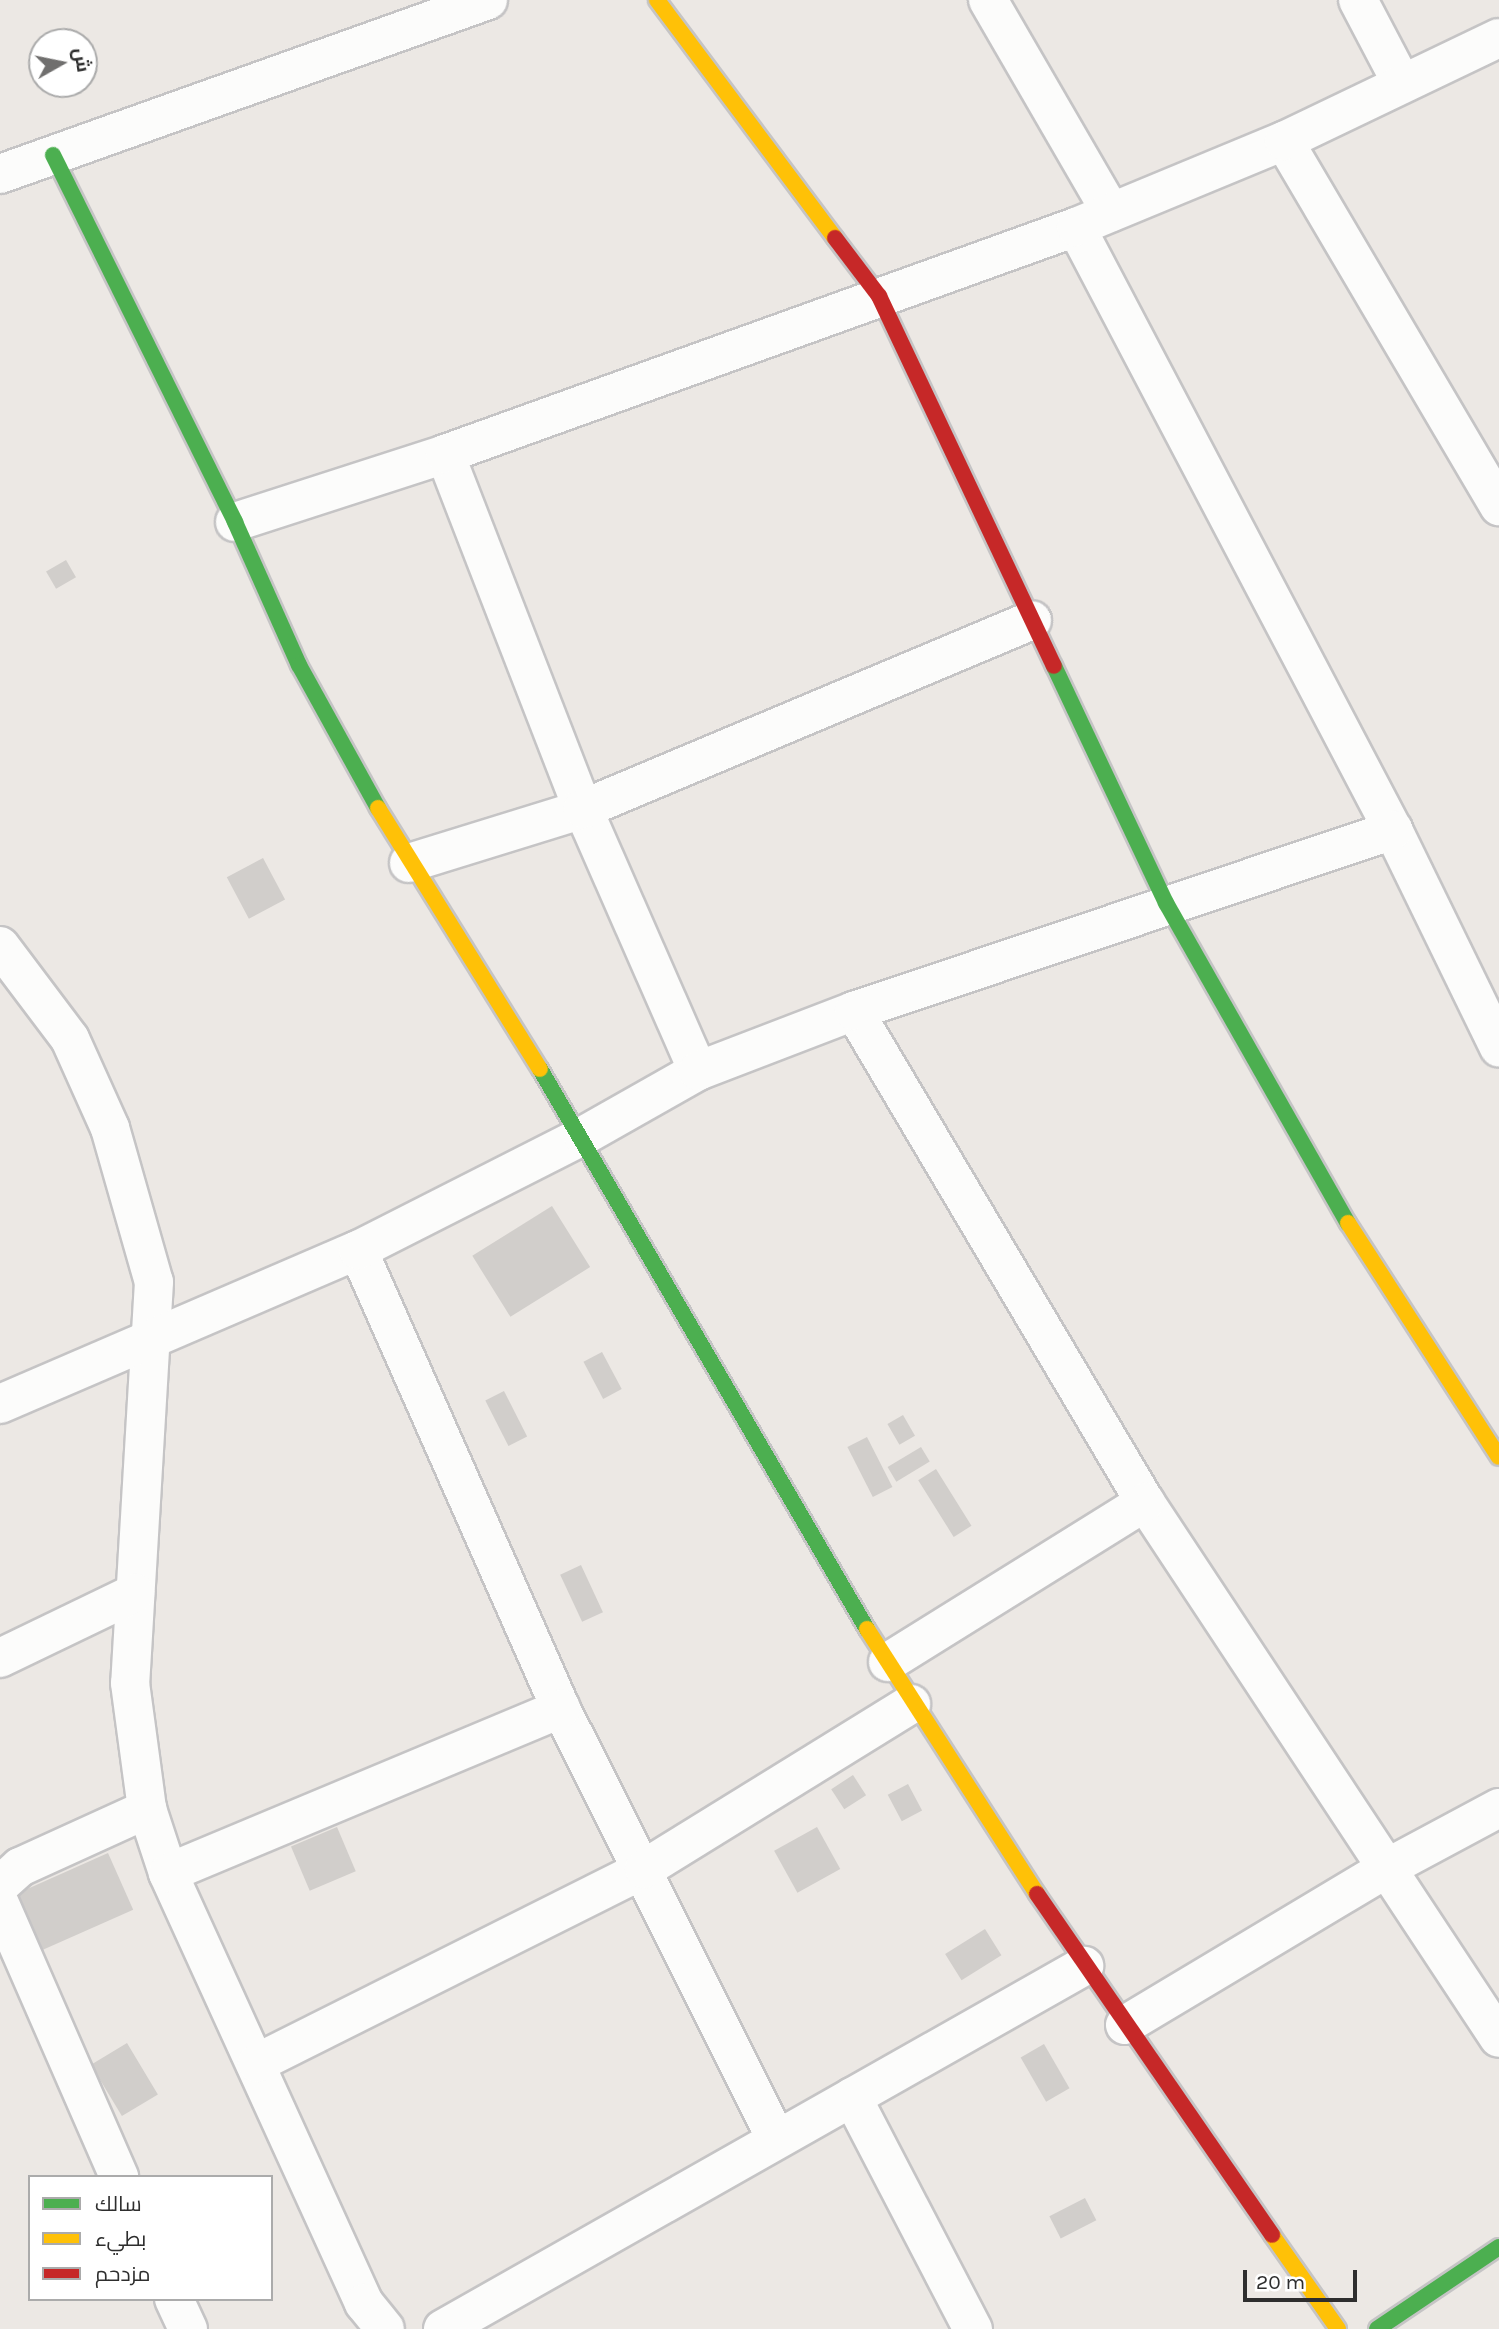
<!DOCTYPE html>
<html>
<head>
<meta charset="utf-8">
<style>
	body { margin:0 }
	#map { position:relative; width:1499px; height:2329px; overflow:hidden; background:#ece8e4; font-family:Karla,Cairo,sans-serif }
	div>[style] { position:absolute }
	.building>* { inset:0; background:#d1cecb; transform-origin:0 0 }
	.roads { filter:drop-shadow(2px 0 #c5c4c5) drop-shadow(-2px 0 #c5c4c5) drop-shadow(0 2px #c5c4c5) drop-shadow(0 -2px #c5c4c5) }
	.street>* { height:38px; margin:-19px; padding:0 19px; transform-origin:19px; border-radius:19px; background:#fcfcfb }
	.fast>* { height:16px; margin:-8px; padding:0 8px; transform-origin:8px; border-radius:8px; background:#4caf50 }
	.slow>* { height:16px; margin:-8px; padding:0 8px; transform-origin:8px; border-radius:8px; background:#ffc107 }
	.jam>* { height:16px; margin:-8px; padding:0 8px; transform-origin:8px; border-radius:8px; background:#c62828 }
	span { translate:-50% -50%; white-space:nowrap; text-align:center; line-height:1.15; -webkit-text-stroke:7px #fff; paint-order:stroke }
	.legend { position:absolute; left:28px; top:2175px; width:245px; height:126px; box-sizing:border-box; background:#fff; border:2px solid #ababab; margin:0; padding:9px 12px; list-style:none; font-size:21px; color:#2e2e2e }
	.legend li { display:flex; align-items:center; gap:14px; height:35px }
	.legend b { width:35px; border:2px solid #ababab }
	.north { position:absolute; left:28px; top:28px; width:70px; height:70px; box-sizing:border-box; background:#fff; border:2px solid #ababab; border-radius:50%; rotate:81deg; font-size:19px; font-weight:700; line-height:28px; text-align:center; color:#2e2e2e }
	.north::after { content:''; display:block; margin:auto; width:24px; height:32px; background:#706f6e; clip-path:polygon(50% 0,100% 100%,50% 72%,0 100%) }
	.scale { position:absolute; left:1243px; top:2270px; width:114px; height:32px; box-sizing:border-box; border:4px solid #2e2e2e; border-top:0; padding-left:9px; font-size:21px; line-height:24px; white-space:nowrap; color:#2e2e2e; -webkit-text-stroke:5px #fff; paint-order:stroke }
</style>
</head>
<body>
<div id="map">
	<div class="building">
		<div style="left:66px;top:560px;width:20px;height:23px;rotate:60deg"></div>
		<div style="left:263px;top:858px;width:47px;height:41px;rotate:62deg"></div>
		<div style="left:552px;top:1206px;width:72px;height:94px;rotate:58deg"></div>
		<div style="left:602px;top:1352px;width:42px;height:21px;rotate:62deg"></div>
		<div style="left:504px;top:1391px;width:51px;height:21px;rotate:63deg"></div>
		<div style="left:903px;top:1415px;width:24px;height:18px;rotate:60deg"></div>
		<div style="left:867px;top:1437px;width:56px;height:22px;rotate:63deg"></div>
		<div style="left:921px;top:1447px;width:17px;height:39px;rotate:59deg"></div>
		<div style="left:936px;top:1469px;width:67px;height:21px;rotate:58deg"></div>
		<div style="left:581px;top:1565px;width:52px;height:23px;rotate:65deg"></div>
		<div style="left:853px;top:1775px;width:24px;height:26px;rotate:57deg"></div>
		<div style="left:908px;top:1784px;width:30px;height:23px;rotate:62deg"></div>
		<div style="left:337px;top:1827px;width:48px;height:50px;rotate:67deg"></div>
		<div style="left:817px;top:1827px;width:48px;height:49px;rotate:61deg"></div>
		<div style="left:108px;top:1853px;width:62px;height:105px;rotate:66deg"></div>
		<div style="left:985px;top:1929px;width:31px;height:47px;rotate:58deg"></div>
		<div style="left:127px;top:2043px;width:60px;height:42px;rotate:59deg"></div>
		<div style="left:1044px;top:2044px;width:51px;height:27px;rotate:60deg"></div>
		<div style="left:1085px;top:2198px;width:25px;height:40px;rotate:63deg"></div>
	</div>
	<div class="roads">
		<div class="street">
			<div style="left:988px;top:0;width:245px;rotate:59.9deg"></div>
			<div style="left:1358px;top:0;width:93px;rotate:62.3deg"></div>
			<div style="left:1284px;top:141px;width:424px;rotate:59.5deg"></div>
			<div style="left:0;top:174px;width:518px;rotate:-19.62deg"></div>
			<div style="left:1076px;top:227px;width:681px;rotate:62.27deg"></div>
			<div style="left:1393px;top:830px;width:242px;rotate:64deg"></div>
			<div style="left:445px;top:454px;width:381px;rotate:68.8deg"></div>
			<div style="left:583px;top:809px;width:286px;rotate:66.3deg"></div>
			<div style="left:235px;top:522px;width:221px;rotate:-17.9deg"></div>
			<div style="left:445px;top:454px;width:671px;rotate:-19.79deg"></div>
			<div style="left:1076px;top:227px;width:225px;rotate:-22.5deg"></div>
			<div style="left:1284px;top:141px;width:238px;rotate:-25.6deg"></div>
			<div style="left:409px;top:863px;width:182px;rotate:-17.2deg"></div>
			<div style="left:583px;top:809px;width:487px;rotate:-22.8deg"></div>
			<div style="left:0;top:946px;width:116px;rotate:53deg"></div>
			<div style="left:70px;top:1039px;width:98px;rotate:65.8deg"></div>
			<div style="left:110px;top:1128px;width:160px;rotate:74.1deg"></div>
			<div style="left:154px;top:1282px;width:402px;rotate:93.4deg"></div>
			<div style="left:130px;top:1683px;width:127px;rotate:82.3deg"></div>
			<div style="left:147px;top:1809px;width:67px;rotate:71.8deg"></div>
			<div style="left:168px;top:1873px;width:473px;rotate:65.5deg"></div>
			<div style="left:364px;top:2303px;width:33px;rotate:51deg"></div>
			<div style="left:854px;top:1011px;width:571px;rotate:59.35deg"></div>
			<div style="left:1145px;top:1502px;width:642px;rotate:56.56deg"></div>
			<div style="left:358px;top:1250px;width:502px;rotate:66.14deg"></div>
			<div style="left:561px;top:1709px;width:479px;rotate:63.4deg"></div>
			<div style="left:0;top:1404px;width:390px;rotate:-23.3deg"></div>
			<div style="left:358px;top:1250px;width:252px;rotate:-26.9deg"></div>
			<div style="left:583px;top:1136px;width:132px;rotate:-29.5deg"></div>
			<div style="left:698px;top:1071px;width:167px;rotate:-21deg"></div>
			<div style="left:854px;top:1011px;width:569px;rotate:-18.56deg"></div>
			<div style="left:0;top:1658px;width:150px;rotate:-25.7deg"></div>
			<div style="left:888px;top:1662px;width:303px;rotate:-31.9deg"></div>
			<div style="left:168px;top:1873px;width:426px;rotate:-22.7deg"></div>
			<div style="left:0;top:1885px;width:27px;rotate:-42deg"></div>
			<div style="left:20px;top:1867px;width:140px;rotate:-24.5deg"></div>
			<div style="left:0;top:1904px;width:298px;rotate:66.4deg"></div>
			<div style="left:1125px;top:2025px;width:305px;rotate:-30.9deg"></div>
			<div style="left:1387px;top:1868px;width:127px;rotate:-28.2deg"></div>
			<div style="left:257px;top:2063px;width:433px;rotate:-26.6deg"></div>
			<div style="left:644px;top:1869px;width:314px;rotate:-31.7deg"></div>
			<div style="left:852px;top:2097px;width:262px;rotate:62.5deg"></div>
			<div style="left:174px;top:2299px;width:33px;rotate:65deg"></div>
			<div style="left:443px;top:2329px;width:737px;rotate:-29.52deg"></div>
		</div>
		<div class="fast">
			<div style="left:53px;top:155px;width:410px;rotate:63.6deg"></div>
			<div style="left:235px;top:522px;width:157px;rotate:65.9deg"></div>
			<div style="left:299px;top:665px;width:163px;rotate:61.1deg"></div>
			<div style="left:1054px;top:666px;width:262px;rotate:64.7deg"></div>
			<div style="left:1166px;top:903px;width:368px;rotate:60.4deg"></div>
			<div style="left:540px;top:1069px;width:648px;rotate:59.72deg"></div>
			<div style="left:1377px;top:2329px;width:147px;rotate:-33.9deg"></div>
		</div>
		<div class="slow">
			<div style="left:657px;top:0;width:297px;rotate:53.2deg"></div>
			<div style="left:378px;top:808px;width:307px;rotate:58.2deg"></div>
			<div style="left:1348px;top:1223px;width:278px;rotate:57.2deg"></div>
			<div style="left:867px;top:1629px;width:315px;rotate:57.3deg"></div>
			<div style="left:1272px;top:2235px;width:115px;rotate:54.9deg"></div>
		</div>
		<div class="jam">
			<div style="left:835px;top:238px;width:73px;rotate:52.8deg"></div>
			<div style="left:879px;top:296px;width:409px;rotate:64.7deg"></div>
			<div style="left:1037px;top:1894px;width:414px;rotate:55.4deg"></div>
		</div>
	</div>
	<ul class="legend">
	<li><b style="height:9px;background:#4caf50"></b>سالك</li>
	<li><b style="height:9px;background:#ffc107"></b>بطيء</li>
	<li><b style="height:9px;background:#c62828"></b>مزدحم</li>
	</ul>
	<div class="north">ش</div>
	<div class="scale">20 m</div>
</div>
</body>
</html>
